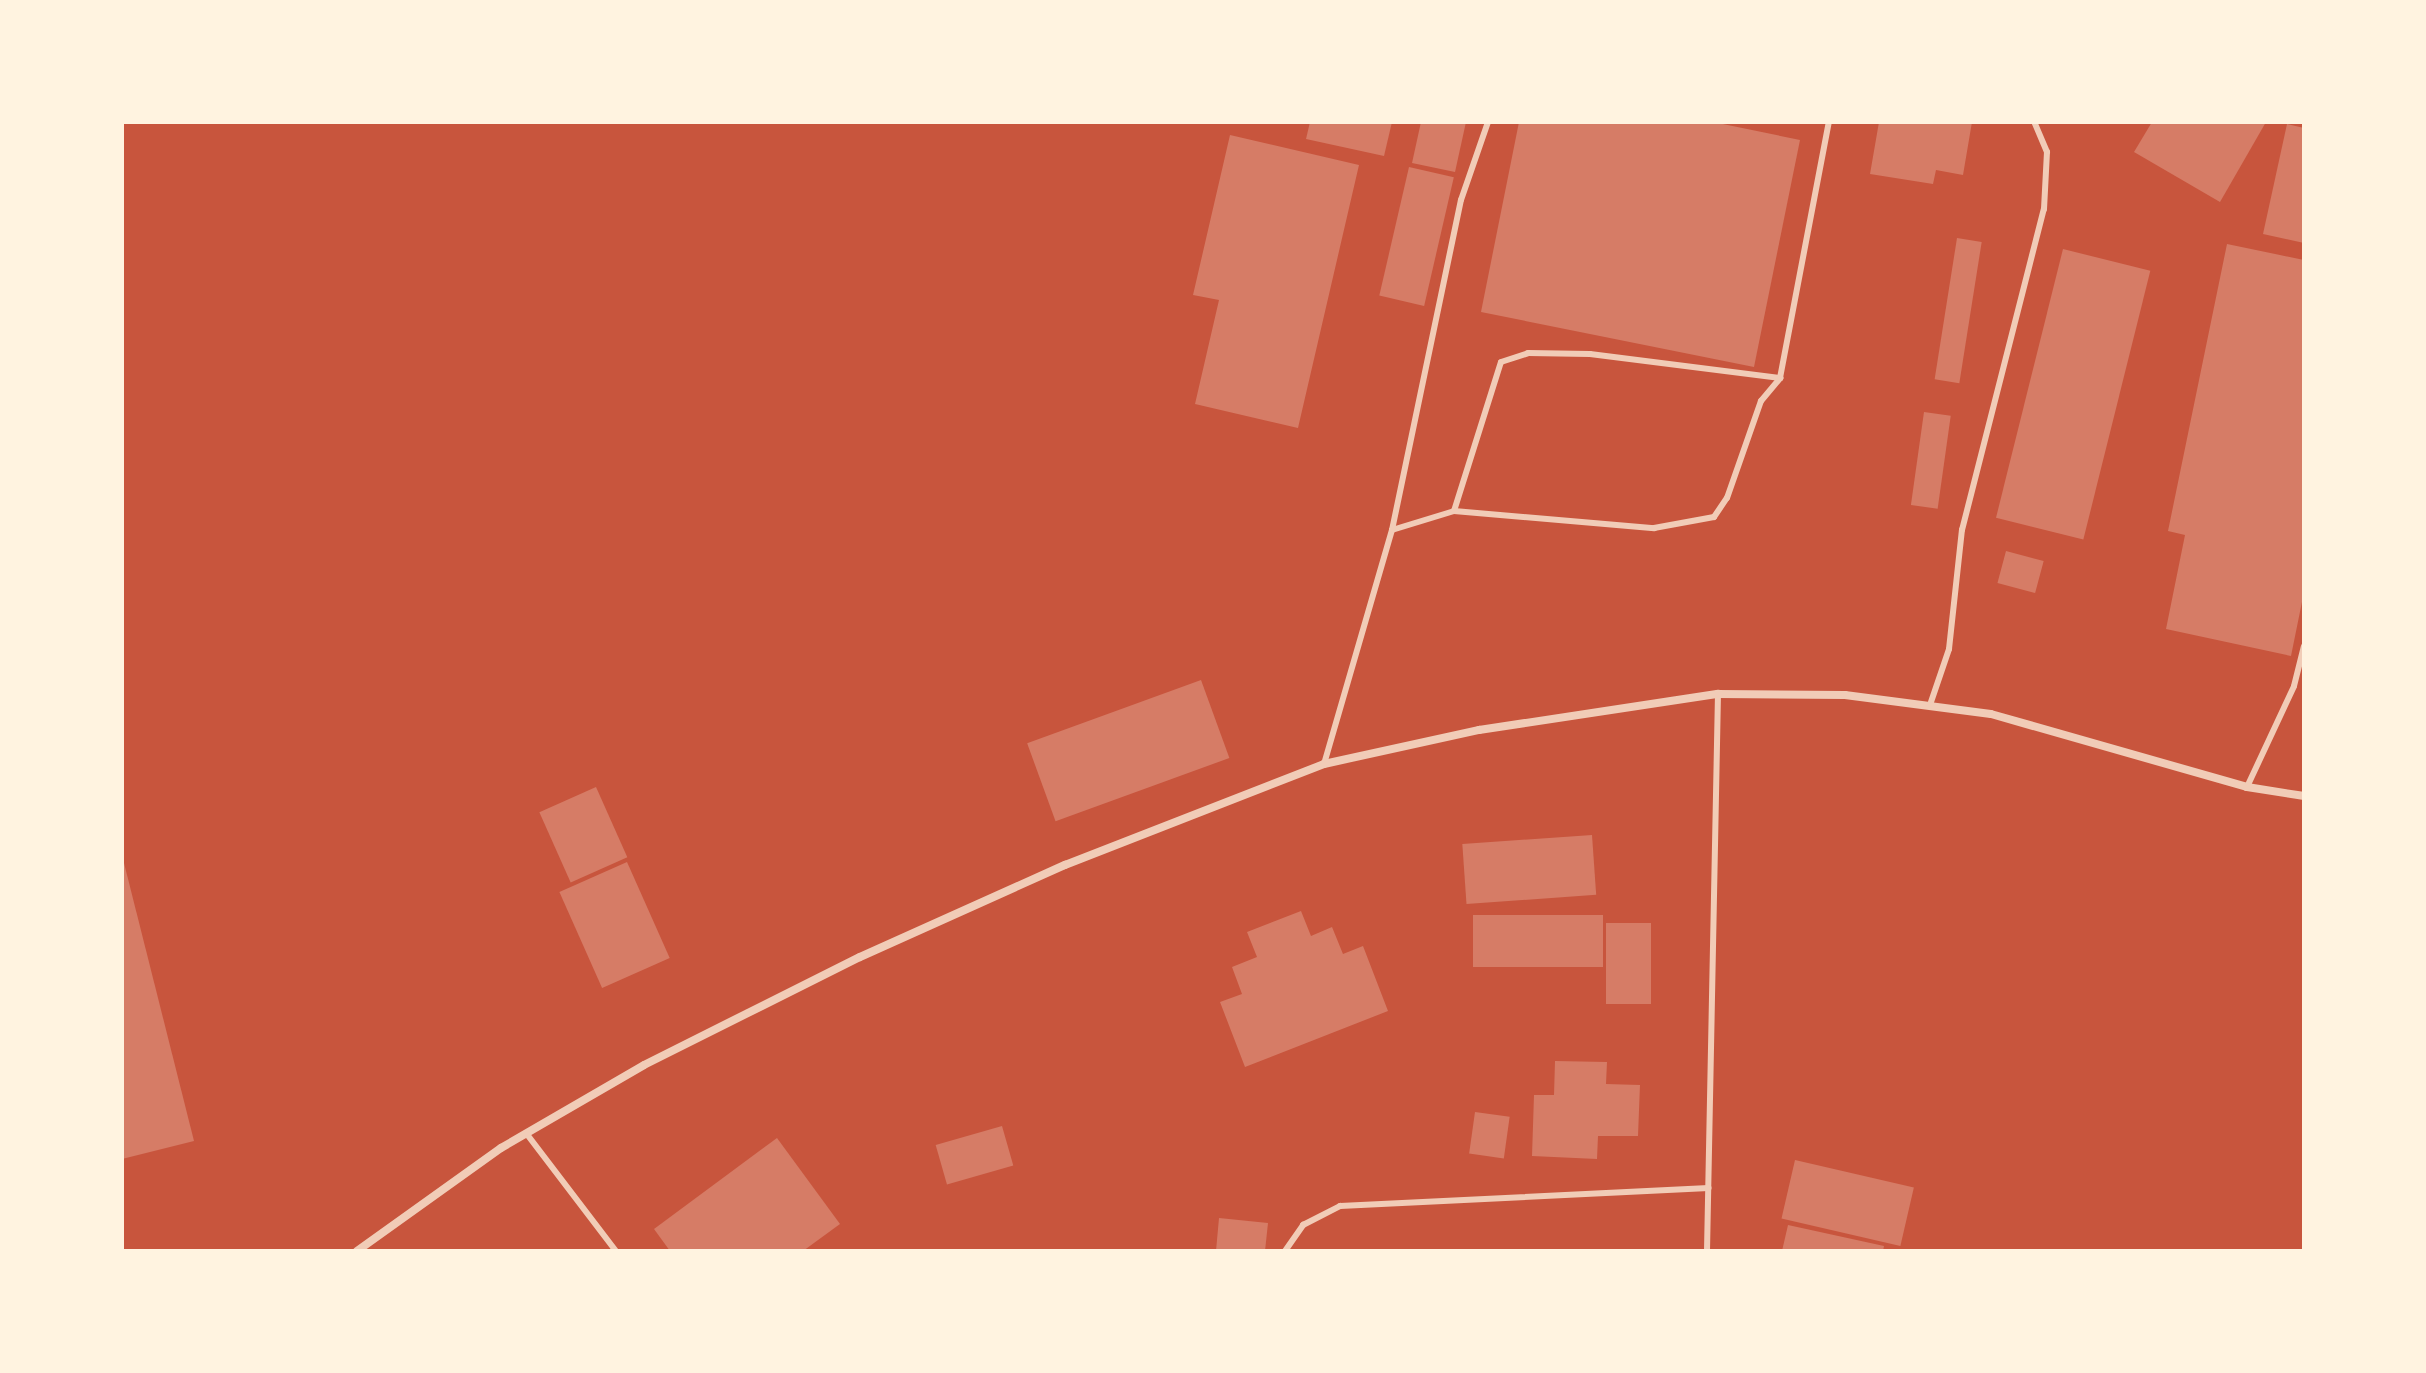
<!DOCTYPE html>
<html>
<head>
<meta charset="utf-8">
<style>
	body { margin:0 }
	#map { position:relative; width:2426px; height:1373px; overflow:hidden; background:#c8553d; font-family:"PT Sans",sans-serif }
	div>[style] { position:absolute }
	.building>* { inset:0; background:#d67c66; transform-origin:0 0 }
	.service>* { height:6px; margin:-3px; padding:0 3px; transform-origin:3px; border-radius:3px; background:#f1ccb7 }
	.minor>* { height:8px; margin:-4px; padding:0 4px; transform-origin:4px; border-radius:4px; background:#f1ccb7 }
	span { translate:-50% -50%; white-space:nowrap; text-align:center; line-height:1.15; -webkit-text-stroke:6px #fff3e0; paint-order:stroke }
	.frame { position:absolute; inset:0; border:124px solid #fff3e0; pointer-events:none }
</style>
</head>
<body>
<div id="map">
	<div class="building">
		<div style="clip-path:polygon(1310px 122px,1392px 122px,1384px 156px,1306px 139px)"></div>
		<div style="clip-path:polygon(1421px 122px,1466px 122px,1455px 172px,1412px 163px)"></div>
		<div style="clip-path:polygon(1519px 122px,1713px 122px,1800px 140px,1754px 367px,1481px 312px)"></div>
		<div style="clip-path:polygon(1879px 122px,1972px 122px,1963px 175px,1936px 170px,1933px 184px,1870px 174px)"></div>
		<div style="clip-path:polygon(2152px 122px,2266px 122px,2220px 202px,2134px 152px)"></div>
		<div style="clip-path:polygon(2287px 124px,2304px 128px,2304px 243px,2263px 234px)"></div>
		<div style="clip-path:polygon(1230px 135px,1359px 165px,1298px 428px,1195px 404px,1219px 300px,1193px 295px)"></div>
		<div style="left:1409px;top:167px;width:46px;height:132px;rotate:13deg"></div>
		<div style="left:1957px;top:238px;width:25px;height:143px;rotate:9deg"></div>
		<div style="clip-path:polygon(2227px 244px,2304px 260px,2304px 592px,2291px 656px,2166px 629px,2185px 535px,2168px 531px)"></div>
		<div style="left:2063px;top:249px;width:90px;height:277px;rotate:14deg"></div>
		<div style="left:1924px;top:412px;width:27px;height:94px;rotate:8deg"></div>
		<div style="left:2006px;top:551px;width:39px;height:33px;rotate:15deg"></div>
		<div style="left:1201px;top:680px;width:83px;height:185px;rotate:70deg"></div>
		<div style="left:596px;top:787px;width:77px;height:62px;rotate:66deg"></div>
		<div style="left:1592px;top:835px;width:60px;height:130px;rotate:86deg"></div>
		<div style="clip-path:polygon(123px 859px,194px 1141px,122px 1159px,122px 860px)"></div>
		<div style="left:627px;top:862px;width:105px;height:74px;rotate:66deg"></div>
		<div style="clip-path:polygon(1301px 911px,1311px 936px,1332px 927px,1343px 954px,1363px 946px,1388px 1011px,1245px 1067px,1220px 1002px,1242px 994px,1232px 967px,1257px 957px,1247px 932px)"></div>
		<div style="left:1603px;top:915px;width:52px;height:130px;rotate:90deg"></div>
		<div style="left:1606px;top:923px;width:45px;height:81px"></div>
		<div style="clip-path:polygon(1555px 1061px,1607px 1062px,1606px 1084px,1640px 1085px,1638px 1136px,1598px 1136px,1597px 1159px,1532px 1156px,1534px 1095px,1554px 1095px)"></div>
		<div style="left:1475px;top:1112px;width:35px;height:42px;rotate:8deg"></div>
		<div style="left:1002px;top:1126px;width:41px;height:69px;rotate:74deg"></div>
		<div style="clip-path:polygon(777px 1138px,840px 1224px,803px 1251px,670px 1251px,654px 1229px)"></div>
		<div style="left:1795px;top:1160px;width:122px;height:60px;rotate:13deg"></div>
		<div style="clip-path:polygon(1219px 1218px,1268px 1223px,1265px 1251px,1216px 1251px)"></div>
		<div style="clip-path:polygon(1788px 1225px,1884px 1246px,1883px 1251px,1782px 1251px)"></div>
	</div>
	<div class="service">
		<div style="left:1454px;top:511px;width:156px;rotate:-72.5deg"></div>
		<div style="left:1501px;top:362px;width:28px;rotate:-18deg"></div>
		<div style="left:1528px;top:353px;width:62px;rotate:0.9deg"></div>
		<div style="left:1590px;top:354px;width:192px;rotate:7.2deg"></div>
		<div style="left:1392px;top:530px;width:65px;rotate:-17deg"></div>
		<div style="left:1454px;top:511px;width:201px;rotate:4.9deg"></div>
		<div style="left:1654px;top:528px;width:61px;rotate:-10.4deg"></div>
		<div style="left:1714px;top:517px;width:23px;rotate:-56deg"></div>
		<div style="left:1727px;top:498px;width:103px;rotate:-70.7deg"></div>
		<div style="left:1761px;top:401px;width:30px;rotate:-50deg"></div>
		<div style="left:1780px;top:378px;width:261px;rotate:-79.2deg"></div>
		<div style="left:1931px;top:702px;width:56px;rotate:-71.2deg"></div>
		<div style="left:1949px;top:649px;width:120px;rotate:-83.8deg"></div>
		<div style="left:1962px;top:530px;width:331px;rotate:-75.7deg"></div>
		<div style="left:2044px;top:209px;width:57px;rotate:-87deg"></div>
		<div style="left:2047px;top:152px;width:33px;rotate:-113deg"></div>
		<div style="left:1324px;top:764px;width:244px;rotate:-73.8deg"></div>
		<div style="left:1392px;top:530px;width:337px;rotate:-78.2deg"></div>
		<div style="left:1461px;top:200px;width:83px;rotate:-70.9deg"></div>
		<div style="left:2247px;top:787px;width:111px;rotate:-65deg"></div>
		<div style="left:2294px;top:686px;width:41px;rotate:-76deg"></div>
		<div style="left:526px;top:1133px;width:148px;rotate:52.7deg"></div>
		<div style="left:1285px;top:1251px;width:32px;rotate:-55deg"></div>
		<div style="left:1303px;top:1225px;width:42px;rotate:-27.2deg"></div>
		<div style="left:1340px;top:1206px;width:369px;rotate:-2.8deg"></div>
		<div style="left:1707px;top:1251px;width:557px;rotate:-88.87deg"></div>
	</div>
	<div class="minor">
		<div style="left:357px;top:1251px;width:177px;rotate:-35.6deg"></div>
		<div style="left:501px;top:1148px;width:165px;rotate:-30.1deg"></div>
		<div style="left:644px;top:1065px;width:241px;rotate:-26.6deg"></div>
		<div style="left:860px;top:957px;width:225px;rotate:-24.2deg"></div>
		<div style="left:1065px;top:865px;width:278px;rotate:-21.3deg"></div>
		<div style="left:1324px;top:764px;width:159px;rotate:-12.4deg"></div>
		<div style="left:1479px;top:730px;width:242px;rotate:-8.6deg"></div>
		<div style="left:1718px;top:694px;width:127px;rotate:0.5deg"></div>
		<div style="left:1845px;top:695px;width:147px;rotate:7.4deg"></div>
		<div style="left:1991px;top:714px;width:266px;rotate:15.9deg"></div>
		<div style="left:2247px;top:787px;width:58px;rotate:9deg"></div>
	</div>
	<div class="frame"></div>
</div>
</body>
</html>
